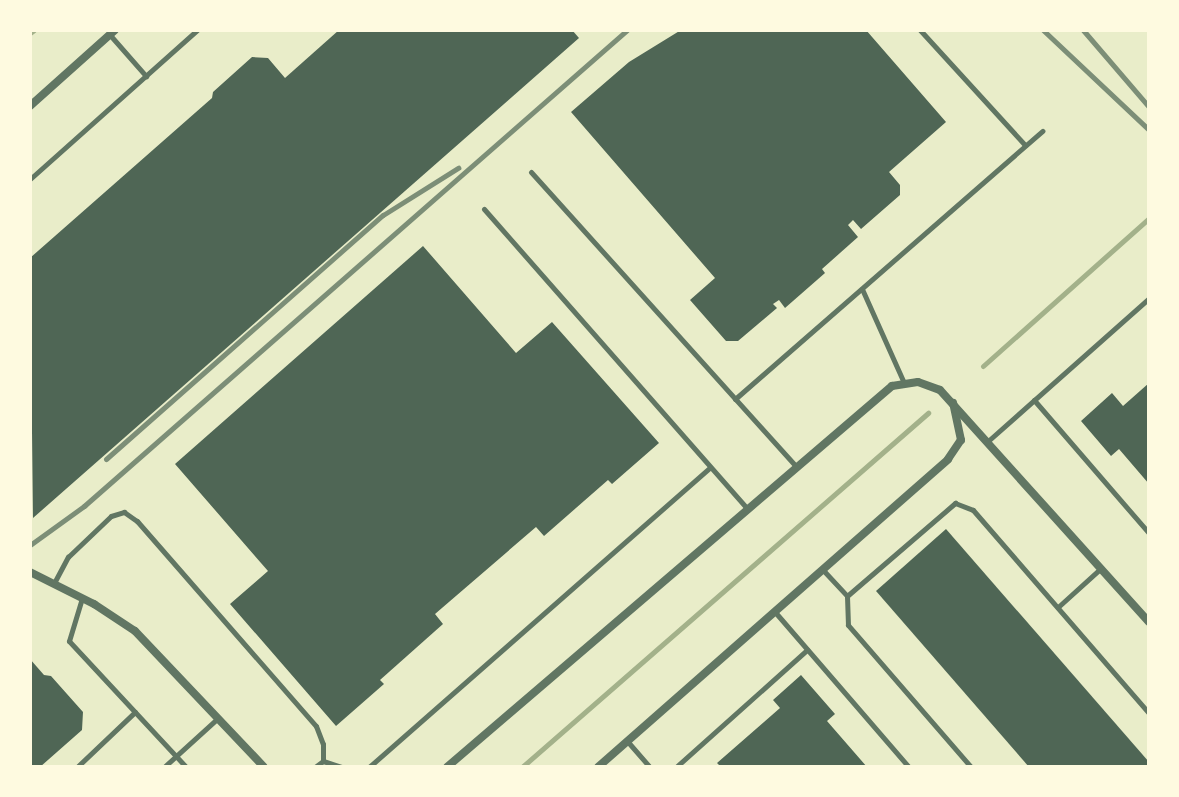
<!DOCTYPE html>
<html>
<head>
<meta charset="utf-8">
<style>
	body { margin:0 }
	#map { position:relative; width:1179px; height:797px; overflow:hidden; background:#e9edc9; font-family:Cabin,sans-serif }
	div>[style] { position:absolute }
	.stream>* { height:5px; margin:-2.5px; padding:0 2.5px; transform-origin:2.5px; border-radius:2.5px; background:#a3b18a }
	.building>* { inset:0; background:#4f6655 }
	.service>* { height:5px; margin:-2.5px; padding:0 2.5px; transform-origin:2.5px; border-radius:2.5px; background:#617663 }
	.minor>* { height:8px; margin:-4px; padding:0 4px; transform-origin:4px; border-radius:4px; background:#617663 }
	.rail>* { height:5px; margin:-2.5px; padding:0 2.5px; transform-origin:2.5px; border-radius:2.5px; background:#7c8e77 }
	span { translate:-50% -50%; white-space:nowrap; text-align:center; line-height:1.15; -webkit-text-stroke:8px #fefae0; paint-order:stroke }
	.frame { position:absolute; inset:0; border:32px solid #fefae0; pointer-events:none }
</style>
</head>
<body>
<div id="map">
	<div class="stream">
		<div style="left:30px;top:33px;width:5px;rotate:-37deg"></div>
		<div style="left:983px;top:366px;width:222px;rotate:-41.7deg"></div>
		<div style="left:522px;top:767px;width:539px;rotate:-41.09deg"></div>
	</div>
	<div class="building">
		<div style="clip-path:polygon(339px 30px,572px 30px,579px 38px,33px 518px,30px 258px,212px 98px,213px 92px,252px 57px,268px 58px,285px 78px)"></div>
		<div style="clip-path:polygon(681px 30px,866px 30px,946px 122px,889px 172px,900px 185px,900px 195px,861px 229px,853px 220px,848px 225px,858px 237px,822px 269px,825px 273px,785px 308px,779px 300px,773px 304px,777px 308px,738px 341px,726px 341px,690px 300px,715px 278px,571px 112px,629px 62px)"></div>
		<div style="clip-path:polygon(423px 246px,516px 353px,552px 322px,659px 443px,612px 484px,608px 480px,544px 536px,536px 527px,435px 614px,443px 624px,380px 680px,384px 684px,336px 726px,230px 604px,268px 571px,175px 464px)"></div>
		<div style="clip-path:polygon(1149px 383px,1149px 484px,1119px 449px,1111px 456px,1081px 421px,1112px 393px,1123px 406px)"></div>
		<div style="clip-path:polygon(946px 529px,1149px 762px,1149px 767px,1029px 767px,876px 591px)"></div>
		<div style="clip-path:polygon(30px 659px,44px 675px,51px 676px,83px 712px,82px 730px,40px 767px,30px 767px)"></div>
		<div style="clip-path:polygon(801px 675px,835px 714px,827px 721px,867px 767px,721px 767px,717px 763px,780px 708px,773px 700px)"></div>
	</div>
	<div class="service">
		<div style="left:920px;top:30px;width:156px;rotate:47.6deg"></div>
		<div style="left:110px;top:35px;width:55px;rotate:48.7deg"></div>
		<div style="left:531px;top:172px;width:397px;rotate:48deg"></div>
		<div style="left:30px;top:179px;width:224px;rotate:-41.7deg"></div>
		<div style="left:484px;top:209px;width:400px;rotate:48.7deg"></div>
		<div style="left:862px;top:289px;width:103px;rotate:65.9deg"></div>
		<div style="left:735px;top:399px;width:408px;rotate:-41.1deg"></div>
		<div style="left:1034px;top:400px;width:176px;rotate:49.2deg"></div>
		<div style="left:988px;top:441px;width:215px;rotate:-41.6deg"></div>
		<div style="left:823px;top:570px;width:35px;rotate:47deg"></div>
		<div style="left:54px;top:583px;width:30px;rotate:-62deg"></div>
		<div style="left:68px;top:557px;width:59px;rotate:-43.6deg"></div>
		<div style="left:111px;top:516px;width:14px;rotate:-17deg"></div>
		<div style="left:124px;top:512px;width:16px;rotate:35deg"></div>
		<div style="left:137px;top:521px;width:272px;rotate:48.9deg"></div>
		<div style="left:316px;top:726px;width:19px;rotate:69deg"></div>
		<div style="left:323px;top:744px;width:17px;rotate:90deg"></div>
		<div style="left:82px;top:598px;width:45px;rotate:106.8deg"></div>
		<div style="left:69px;top:641px;width:172px;rotate:47.1deg"></div>
		<div style="left:1058px;top:607px;width:58px;rotate:-42.2deg"></div>
		<div style="left:775px;top:612px;width:205px;rotate:49.2deg"></div>
		<div style="left:628px;top:742px;width:33px;rotate:49deg"></div>
		<div style="left:77px;top:767px;width:80px;rotate:-43.5deg"></div>
		<div style="left:164px;top:767px;width:73px;rotate:-42.2deg"></div>
		<div style="left:315px;top:767px;width:10px;rotate:-37deg"></div>
		<div style="left:323px;top:761px;width:20px;rotate:18deg"></div>
		<div style="left:369px;top:767px;width:454px;rotate:-41.3deg"></div>
		<div style="left:676px;top:767px;width:176px;rotate:-41.8deg"></div>
		<div style="left:971px;top:767px;width:188px;rotate:-130.9deg"></div>
		<div style="left:848px;top:625px;width:29px;rotate:-92deg"></div>
		<div style="left:847px;top:596px;width:143px;rotate:-40.7deg"></div>
		<div style="left:955px;top:503px;width:19px;rotate:21deg"></div>
		<div style="left:973px;top:510px;width:269px;rotate:49.1deg"></div>
	</div>
	<div class="minor">
		<div style="left:30px;top:106px;width:114px;rotate:-41.8deg"></div>
		<div style="left:30px;top:572px;width:72px;rotate:26.6deg"></div>
		<div style="left:94px;top:604px;width:49px;rotate:33.4deg"></div>
		<div style="left:135px;top:631px;width:187px;rotate:46.5deg"></div>
		<div style="left:447px;top:767px;width:586px;rotate:-40.57deg"></div>
		<div style="left:892px;top:386px;width:26px;rotate:-9deg"></div>
		<div style="left:918px;top:382px;width:23px;rotate:20deg"></div>
		<div style="left:940px;top:390px;width:312px;rotate:48deg"></div>
		<div style="left:598px;top:767px;width:466px;rotate:-41.3deg"></div>
		<div style="left:948px;top:459px;width:23px;rotate:-56deg"></div>
		<div style="left:961px;top:440px;width:38px;rotate:-102deg"></div>
	</div>
	<div class="rail">
		<div style="left:1043px;top:30px;width:146px;rotate:43.3deg"></div>
		<div style="left:1083px;top:30px;width:101px;rotate:49.4deg"></div>
		<div style="left:106px;top:459px;width:369px;rotate:-41.4deg"></div>
		<div style="left:383px;top:215px;width:89px;rotate:-32.1deg"></div>
		<div style="left:30px;top:545px;width:67px;rotate:-35.8deg"></div>
		<div style="left:84px;top:506px;width:722px;rotate:-41.24deg"></div>
	</div>
	<div class="frame"></div>
</div>
</body>
</html>
